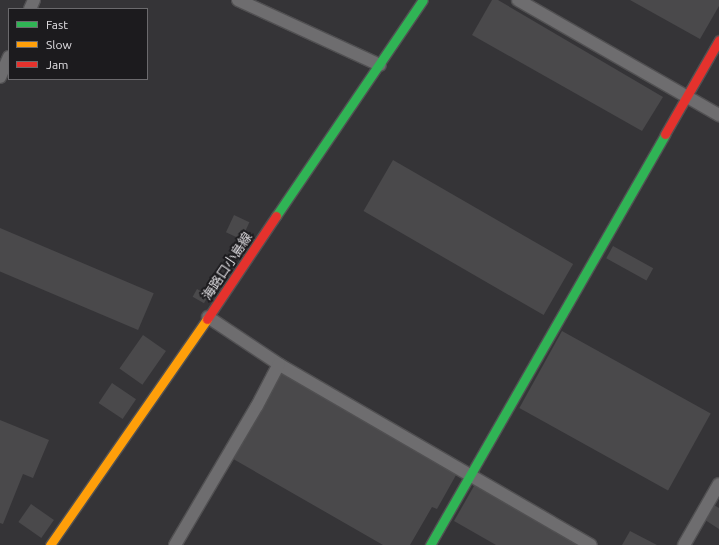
<!DOCTYPE html>
<html>
<head>
<meta charset="utf-8">
<style>
	body { margin:0 }
	#map { position:relative; width:719px; height:545px; overflow:hidden; background:#353437; font-family:Ubuntu,"Noto Sans JP",sans-serif }
	div>[style] { position:absolute }
	.building>* { inset:0; background:#4a494b; transform-origin:0 0 }
	.roads { filter:drop-shadow(1px 0 #515052) drop-shadow(-1px 0 #515052) drop-shadow(0 1px #515052) drop-shadow(0 -1px #515052) }
	.street>* { height:12px; margin:-6px; padding:0 6px; transform-origin:6px; border-radius:6px; background:#6e6d6f }
	.fast>* { height:9px; margin:-4.5px; padding:0 4.5px; transform-origin:4.5px; border-radius:4.5px; background:#30b455 }
	.slow>* { height:9px; margin:-4.5px; padding:0 4.5px; transform-origin:4.5px; border-radius:4.5px; background:#ff9f0a }
	.jam>* { height:9px; margin:-4.5px; padding:0 4.5px; transform-origin:4.5px; border-radius:4.5px; background:#e5322d }
	span { translate:-50% -50%; white-space:nowrap; text-align:center; line-height:1.15; -webkit-text-stroke:4px #1c1b1e; paint-order:stroke }
	.street-label { font-size:13px; color:#e2e0e4 }
	.legend { position:absolute; left:8px; top:8px; width:140px; height:72px; box-sizing:border-box; background:#1c1b1e; border:1px solid #6b6a6d; margin:0; padding:5px 7px; list-style:none; font-size:12px; color:#e2e0e4 }
	.legend li { display:flex; align-items:center; gap:8px; height:20px }
	.legend b { width:20px; border:1px solid #6b6a6d }
</style>
</head>
<body>
<div id="map">
	<div class="building">
		<div style="clip-path:polygon(492px 0,498px 0,663px 97px,642px 131px,472px 35px)"></div>
		<div style="clip-path:polygon(630px 0,719px 0,719px 6px,700px 39px)"></div>
		<div style="left:393px;top:160px;width:208px;height:59px;rotate:30deg"></div>
		<div style="left:234px;top:215px;width:17px;height:19px;rotate:25deg"></div>
		<div style="left:0;top:228px;width:167px;height:40px;rotate:23deg"></div>
		<div style="left:613px;top:246px;width:46px;height:14px;rotate:29deg"></div>
		<div style="left:197px;top:289px;width:13px;height:9px;rotate:29deg"></div>
		<div style="left:562px;top:331px;width:170px;height:88px;rotate:29deg"></div>
		<div style="left:143px;top:335px;width:28px;height:41px;rotate:35deg"></div>
		<div style="clip-path:polygon(280px 365px,460px 468px,437px 509px,432px 507px,410px 545px,383px 545px,228px 456px)"></div>
		<div style="left:112px;top:383px;width:29px;height:24px;rotate:34deg"></div>
		<div style="clip-path:polygon(0 420px,49px 440px,33px 478px,23px 474px,3px 524px,0 523px)"></div>
		<div style="clip-path:polygon(478px 479px,591px 545px,496px 545px,454px 521px)"></div>
		<div style="left:31px;top:504px;width:28px;height:22px;rotate:35deg"></div>
		<div style="clip-path:polygon(714px 505px,719px 508px,719px 529px,705px 520px)"></div>
		<div style="clip-path:polygon(630px 531px,657px 545px,622px 545px)"></div>
	</div>
	<div class="roads">
		<div class="street">
			<div style="left:238px;top:0;width:156px;rotate:24.6deg"></div>
			<div style="left:518px;top:0;width:232px;rotate:29.8deg"></div>
			<div style="left:30px;top:9px;width:10px;rotate:-66deg"></div>
			<div style="left:0;top:77px;width:22px;rotate:-66deg"></div>
			<div style="left:208px;top:317px;width:87px;rotate:33.7deg"></div>
			<div style="left:280px;top:365px;width:359px;rotate:30.1deg"></div>
			<div style="left:175px;top:545px;width:161px;rotate:-59.5deg"></div>
			<div style="left:257px;top:406px;width:47px;rotate:-62.4deg"></div>
			<div style="left:684px;top:545px;width:70px;rotate:-60.2deg"></div>
		</div>
		<div class="fast">
			<div style="left:276px;top:216px;width:261px;rotate:-55.8deg"></div>
			<div style="left:430px;top:545px;width:473px;rotate:-60.2deg"></div>
		</div>
		<div class="slow">
			<div style="left:50px;top:545px;width:275px;rotate:-55.2deg"></div>
		</div>
		<div class="jam">
			<div style="left:665px;top:134px;width:108px;rotate:-60.1deg"></div>
			<div style="left:207px;top:319px;width:124px;rotate:-56.2deg"></div>
		</div>
	</div>
	<div class="street-label">
		<span style="left:227px;top:266px;rotate:-56deg">海路口小島線</span>
	</div>
	<ul class="legend">
	<li><b style="height:5px;background:#30b455"></b>Fast</li>
	<li><b style="height:5px;background:#ff9f0a"></b>Slow</li>
	<li><b style="height:5px;background:#e5322d"></b>Jam</li>
	</ul>
</div>
</body>
</html>
